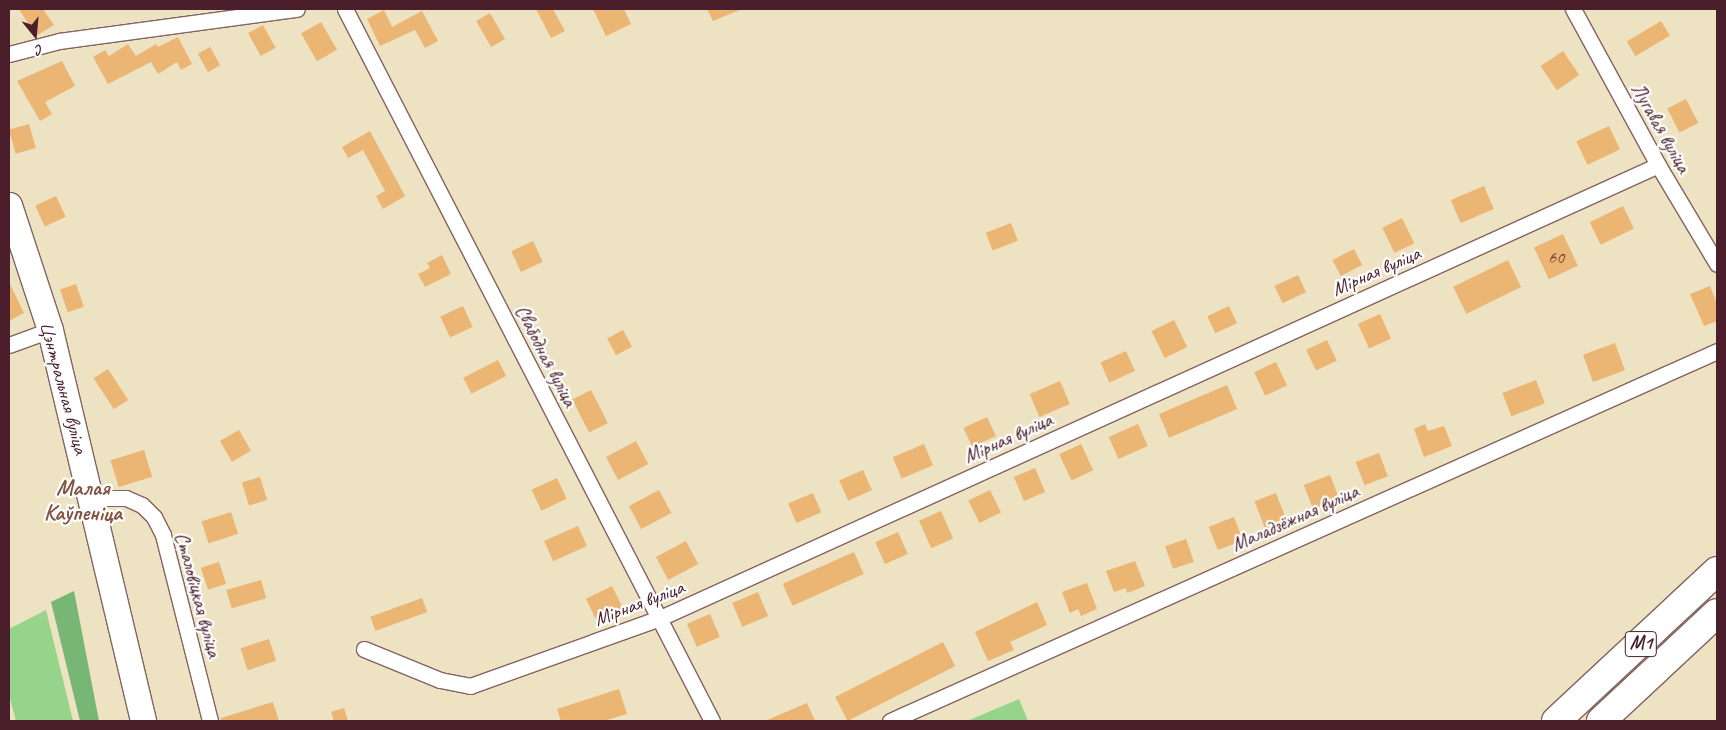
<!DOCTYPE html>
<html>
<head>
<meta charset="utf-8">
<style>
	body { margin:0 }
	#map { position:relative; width:1726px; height:730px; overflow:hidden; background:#ede2c2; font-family:Caveat,sans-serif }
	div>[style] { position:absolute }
	.green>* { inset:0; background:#95d48a }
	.forest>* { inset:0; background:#78b676 }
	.building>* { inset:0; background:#ebb573; transform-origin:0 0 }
	.roads { filter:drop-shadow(1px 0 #836360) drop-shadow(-1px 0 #836360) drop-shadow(0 1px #836360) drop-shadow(0 -1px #836360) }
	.street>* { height:15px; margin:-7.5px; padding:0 7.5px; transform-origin:7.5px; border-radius:7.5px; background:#fff }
	.primary>* { height:25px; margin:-12.5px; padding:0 12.5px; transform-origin:12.5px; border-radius:12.5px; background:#fff }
	.highway>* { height:28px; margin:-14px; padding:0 14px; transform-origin:14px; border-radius:14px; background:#fff }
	span { translate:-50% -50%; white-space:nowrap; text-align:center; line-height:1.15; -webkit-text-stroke:4.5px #fff; paint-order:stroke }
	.number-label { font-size:18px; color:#72443d }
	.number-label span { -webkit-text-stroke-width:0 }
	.shield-label span { padding:1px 4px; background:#fff; border:1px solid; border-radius:4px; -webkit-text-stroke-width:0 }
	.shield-label { font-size:19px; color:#4a1f2b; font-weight:700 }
	.street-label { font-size:20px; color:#4a1f2b }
	.quarter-label { font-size:22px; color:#825444; font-weight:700 }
	.frame { position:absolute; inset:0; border:10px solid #4a1f2b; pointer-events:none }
	.north { position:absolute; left:10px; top:10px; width:50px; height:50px; -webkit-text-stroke:4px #fff; paint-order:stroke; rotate:163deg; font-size:14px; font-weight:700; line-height:20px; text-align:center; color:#4a1f2b }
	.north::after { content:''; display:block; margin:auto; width:18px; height:22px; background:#4a1f2b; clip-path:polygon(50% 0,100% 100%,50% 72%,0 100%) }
</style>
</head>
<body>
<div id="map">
	<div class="green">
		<div style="clip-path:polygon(46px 610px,73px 721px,16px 721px,9px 695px,9px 629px)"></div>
		<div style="clip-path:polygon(1019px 699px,1028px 721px,967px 721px)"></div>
	</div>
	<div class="forest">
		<div style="clip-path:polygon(74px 591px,99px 721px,80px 721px,51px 602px)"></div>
	</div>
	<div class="building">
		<div style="clip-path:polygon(19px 9px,43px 9px,54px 25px,36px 36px)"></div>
		<div style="clip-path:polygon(536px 9px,553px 9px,565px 31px,551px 38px)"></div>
		<div style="clip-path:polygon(593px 9px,624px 9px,631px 24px,606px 36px)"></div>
		<div style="clip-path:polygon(707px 9px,742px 9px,713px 21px)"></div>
		<div style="clip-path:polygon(384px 10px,392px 27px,422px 11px,438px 41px,425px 48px,415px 30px,380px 46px,367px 19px)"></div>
		<div style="left:490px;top:13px;width:30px;height:16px;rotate:60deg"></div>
		<div style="left:1661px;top:21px;width:17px;height:40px;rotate:59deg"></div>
		<div style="left:321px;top:22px;width:32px;height:23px;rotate:60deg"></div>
		<div style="left:263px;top:25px;width:26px;height:17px;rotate:61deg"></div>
		<div style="clip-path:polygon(178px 37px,192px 64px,181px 70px,177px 62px,158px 74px,151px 62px,108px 84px,93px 57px,105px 50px,109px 56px,128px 44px,136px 56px,156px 44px,158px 47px)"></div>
		<div style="left:210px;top:47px;width:21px;height:14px;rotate:61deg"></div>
		<div style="left:1563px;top:51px;width:29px;height:27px;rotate:56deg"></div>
		<div style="clip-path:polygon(62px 61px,75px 86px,45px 102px,52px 114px,40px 121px,17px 81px)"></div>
		<div style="left:1686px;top:99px;width:27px;height:21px;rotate:63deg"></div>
		<div style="left:29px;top:124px;width:25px;height:21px;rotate:74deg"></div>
		<div style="left:1609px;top:126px;width:26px;height:36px;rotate:65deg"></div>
		<div style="clip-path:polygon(370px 131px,405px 196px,383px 209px,376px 196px,385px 191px,363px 150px,348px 158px,342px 147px)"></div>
		<div style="left:1484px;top:186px;width:25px;height:36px;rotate:67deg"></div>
		<div style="left:56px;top:196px;width:23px;height:23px;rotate:65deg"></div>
		<div style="left:1623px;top:206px;width:25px;height:37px;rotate:64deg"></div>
		<div style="left:1402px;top:218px;width:28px;height:22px;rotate:64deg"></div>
		<div style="left:1011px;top:223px;width:19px;height:27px;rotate:69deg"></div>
		<div style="left:1563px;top:234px;width:35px;height:32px;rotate:65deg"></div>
		<div style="left:533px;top:241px;width:23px;height:24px;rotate:65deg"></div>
		<div style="left:1354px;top:249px;width:18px;height:24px;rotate:63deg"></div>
		<div style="clip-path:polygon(442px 255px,451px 274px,425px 287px,418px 274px,430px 268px,427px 263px)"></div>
		<div style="left:1508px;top:260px;width:30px;height:61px;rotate:64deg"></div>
		<div style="left:1298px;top:275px;width:19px;height:26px;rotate:65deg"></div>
		<div style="clip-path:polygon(9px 282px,24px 313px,9px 321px)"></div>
		<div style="left:76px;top:284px;width:24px;height:17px;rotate:71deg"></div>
		<div style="clip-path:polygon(1710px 286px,1717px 304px,1717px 321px,1704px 326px,1690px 294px)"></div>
		<div style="left:463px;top:306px;width:23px;height:25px;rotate:65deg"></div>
		<div style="left:1229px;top:306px;width:19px;height:24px;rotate:65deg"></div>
		<div style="left:1380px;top:314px;width:27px;height:24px;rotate:66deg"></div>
		<div style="left:1174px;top:320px;width:30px;height:25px;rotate:64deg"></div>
		<div style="left:623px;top:330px;width:19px;height:18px;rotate:62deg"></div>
		<div style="left:1327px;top:340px;width:23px;height:23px;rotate:65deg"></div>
		<div style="left:1615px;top:343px;width:29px;height:34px;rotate:70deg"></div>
		<div style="left:1126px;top:351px;width:22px;height:28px;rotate:66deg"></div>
		<div style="left:498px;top:360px;width:18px;height:39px;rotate:63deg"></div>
		<div style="left:1276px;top:362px;width:26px;height:24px;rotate:65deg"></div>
		<div style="left:108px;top:369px;width:37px;height:17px;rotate:57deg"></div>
		<div style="left:1536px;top:380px;width:25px;height:36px;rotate:69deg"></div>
		<div style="left:1060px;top:381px;width:25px;height:33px;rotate:67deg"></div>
		<div style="left:1227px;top:385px;width:26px;height:74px;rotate:67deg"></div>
		<div style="left:591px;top:390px;width:37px;height:21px;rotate:63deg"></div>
		<div style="left:987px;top:417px;width:21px;height:26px;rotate:65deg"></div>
		<div style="left:1138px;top:424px;width:24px;height:32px;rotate:66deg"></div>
		<div style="clip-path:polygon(1425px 424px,1428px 431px,1444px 426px,1452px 446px,1424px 457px,1414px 429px)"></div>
		<div style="left:239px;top:430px;width:24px;height:22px;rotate:60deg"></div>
		<div style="left:636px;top:441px;width:26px;height:34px;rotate:62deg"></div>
		<div style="left:924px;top:444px;width:23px;height:34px;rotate:67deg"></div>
		<div style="left:1081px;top:444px;width:29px;height:24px;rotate:65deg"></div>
		<div style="left:144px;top:450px;width:28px;height:35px;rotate:73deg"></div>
		<div style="left:1379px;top:453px;width:25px;height:25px;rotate:69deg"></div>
		<div style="left:1035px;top:468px;width:26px;height:23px;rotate:67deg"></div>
		<div style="left:863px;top:470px;width:22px;height:26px;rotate:66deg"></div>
		<div style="left:1330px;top:475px;width:26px;height:28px;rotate:69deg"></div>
		<div style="left:260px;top:477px;width:24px;height:19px;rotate:73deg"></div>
		<div style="left:557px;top:478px;width:23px;height:28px;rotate:65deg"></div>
		<div style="left:659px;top:490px;width:26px;height:34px;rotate:62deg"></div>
		<div style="left:990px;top:490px;width:25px;height:24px;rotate:64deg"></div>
		<div style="left:813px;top:493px;width:21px;height:27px;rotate:67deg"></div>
		<div style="left:1276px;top:493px;width:34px;height:23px;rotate:69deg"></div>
		<div style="left:941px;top:511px;width:30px;height:24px;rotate:66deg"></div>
		<div style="left:231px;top:512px;width:23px;height:31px;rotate:72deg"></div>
		<div style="left:1234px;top:517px;width:25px;height:27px;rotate:69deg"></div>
		<div style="left:578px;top:526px;width:22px;height:37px;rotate:66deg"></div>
		<div style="left:898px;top:532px;width:24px;height:25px;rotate:66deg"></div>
		<div style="left:1186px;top:539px;width:24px;height:22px;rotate:71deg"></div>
		<div style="left:686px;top:541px;width:26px;height:34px;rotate:62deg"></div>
		<div style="left:854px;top:552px;width:24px;height:78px;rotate:66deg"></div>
		<div style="clip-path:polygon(1135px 561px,1145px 586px,1127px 593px,1126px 588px,1114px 592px,1106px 571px)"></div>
		<div style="left:219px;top:562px;width:23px;height:19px;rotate:72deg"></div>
		<div style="left:261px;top:580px;width:19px;height:36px;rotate:74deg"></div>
		<div style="clip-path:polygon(1087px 583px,1097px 609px,1081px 616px,1078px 609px,1070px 613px,1062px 592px)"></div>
		<div style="left:612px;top:586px;width:25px;height:29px;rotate:64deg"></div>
		<div style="left:758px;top:592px;width:26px;height:28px;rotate:67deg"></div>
		<div style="left:422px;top:598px;width:15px;height:55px;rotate:70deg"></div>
		<div style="clip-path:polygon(1037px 602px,1047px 625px,1010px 642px,1014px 650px,988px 661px,975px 632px)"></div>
		<div style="left:710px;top:614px;width:25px;height:25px;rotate:67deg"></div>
		<div style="left:269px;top:639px;width:23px;height:30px;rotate:72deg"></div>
		<div style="left:943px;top:642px;width:27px;height:121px;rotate:63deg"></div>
		<div style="clip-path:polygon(619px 689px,627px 714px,604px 721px,561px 721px,557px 709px)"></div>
		<div style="clip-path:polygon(273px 702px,279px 721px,221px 721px,221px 718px)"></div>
		<div style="clip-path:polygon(807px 703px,815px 721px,765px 721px)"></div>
		<div style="clip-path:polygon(344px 708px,348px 721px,334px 721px,331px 712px)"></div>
	</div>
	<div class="roads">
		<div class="street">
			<div style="left:345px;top:9px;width:801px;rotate:62.73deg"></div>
			<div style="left:1573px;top:9px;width:178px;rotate:61.4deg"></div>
			<div style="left:1658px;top:165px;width:115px;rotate:59.2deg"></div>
			<div style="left:9px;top:54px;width:52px;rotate:-14.6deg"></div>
			<div style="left:59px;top:41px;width:240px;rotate:-7.7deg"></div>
			<div style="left:9px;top:345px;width:44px;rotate:-20.1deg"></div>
			<div style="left:92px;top:498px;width:34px"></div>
			<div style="left:126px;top:498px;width:17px;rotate:24deg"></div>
			<div style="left:142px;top:505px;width:17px;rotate:45deg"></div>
			<div style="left:154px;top:517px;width:20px;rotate:63deg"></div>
			<div style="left:163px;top:535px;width:192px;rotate:75.8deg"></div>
			<div style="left:364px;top:649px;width:82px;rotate:22.2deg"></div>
			<div style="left:440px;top:680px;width:31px;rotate:11deg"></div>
			<div style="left:470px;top:686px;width:202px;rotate:-19.7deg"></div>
			<div style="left:660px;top:618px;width:1096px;rotate:-24.41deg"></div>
			<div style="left:890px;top:721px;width:906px;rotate:-24.1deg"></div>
		</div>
		<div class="primary">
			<div style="left:9px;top:205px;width:132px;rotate:71.8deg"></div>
			<div style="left:50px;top:330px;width:402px;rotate:76.6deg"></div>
		</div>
		<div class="highway">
			<div style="left:1556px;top:721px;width:220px;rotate:-43deg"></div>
			<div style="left:1601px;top:721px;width:158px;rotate:-43deg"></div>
		</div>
	</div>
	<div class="number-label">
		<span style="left:1556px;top:257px">60</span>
	</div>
	<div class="shield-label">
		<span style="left:1641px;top:644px">М1</span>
	</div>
	<div class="street-label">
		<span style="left:1661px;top:128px;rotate:61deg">Лугавая вуліца</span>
		<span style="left:1376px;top:271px;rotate:-24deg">Мірная вуліца</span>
		<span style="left:546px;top:356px;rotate:63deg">Свабодная вуліца</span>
		<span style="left:64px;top:388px;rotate:75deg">Цэнтральная вуліца</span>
		<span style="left:1008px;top:438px;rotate:-24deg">Мірная вуліца</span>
		<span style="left:1295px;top:518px;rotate:-24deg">Маладзёжная вуліца</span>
		<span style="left:198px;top:595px;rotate:75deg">Сталовіцкая вуліца</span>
		<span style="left:639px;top:603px;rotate:-21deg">Мірная вуліца</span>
	</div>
	<div class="quarter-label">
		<span style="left:83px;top:501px">Малая<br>Каўпеніца</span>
	</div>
	<div class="frame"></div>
	<div class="north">С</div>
</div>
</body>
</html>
